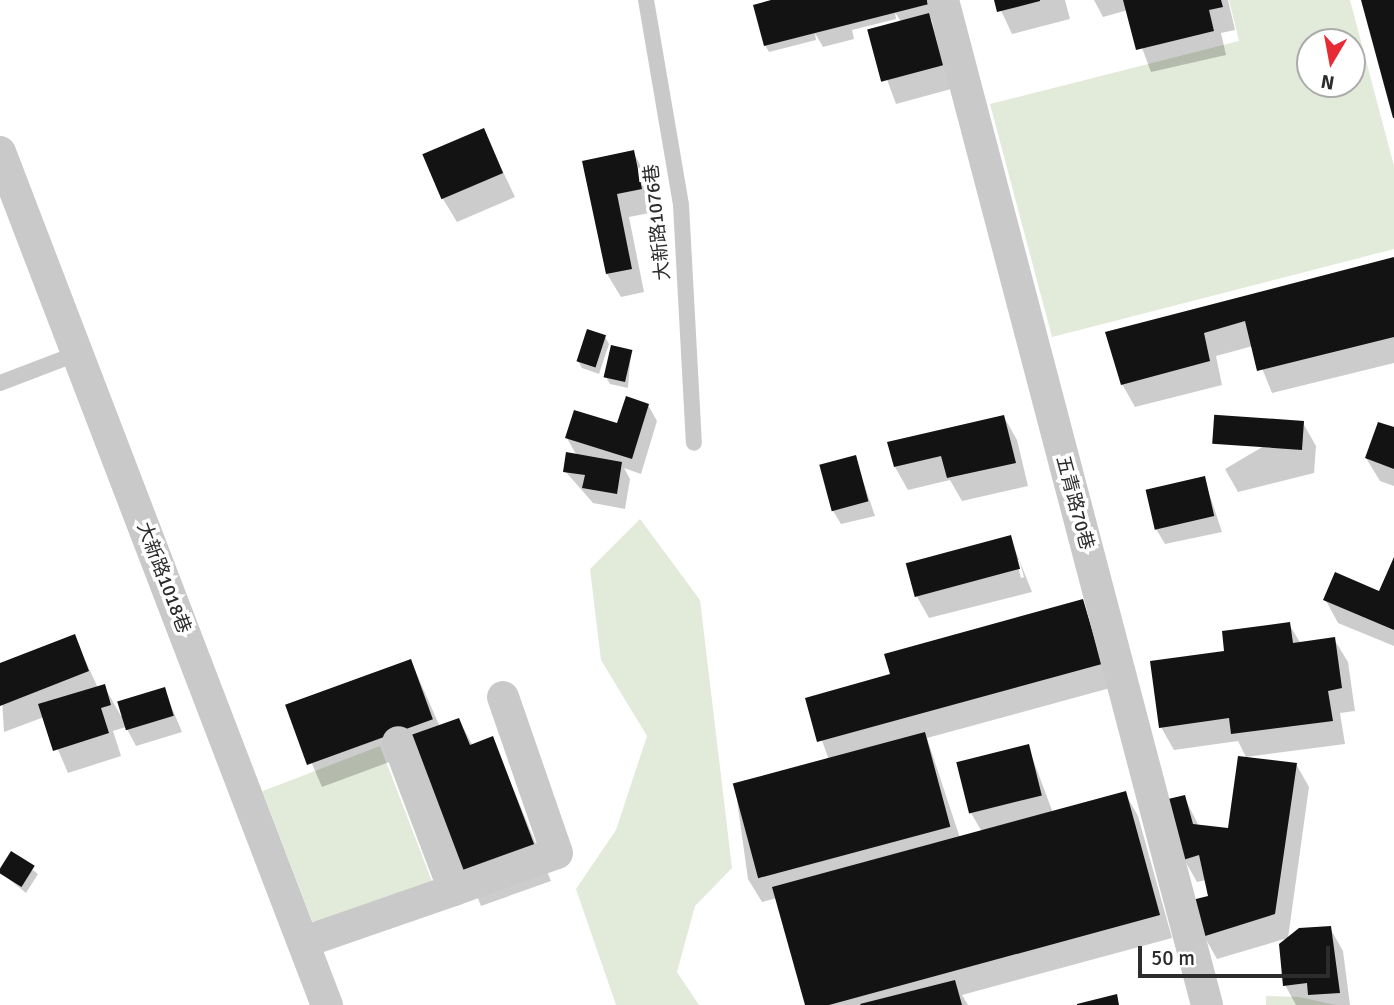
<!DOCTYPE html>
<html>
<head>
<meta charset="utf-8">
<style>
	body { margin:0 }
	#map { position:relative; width:1394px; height:1005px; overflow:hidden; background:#fff; font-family:Signika,"Noto Sans TC",sans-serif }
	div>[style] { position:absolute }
	.green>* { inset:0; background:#e2ead9; transform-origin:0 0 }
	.shadow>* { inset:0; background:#0003 }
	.building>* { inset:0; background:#131313; transform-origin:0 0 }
	.lane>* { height:16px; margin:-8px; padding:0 8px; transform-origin:8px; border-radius:8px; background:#c9c9c9 }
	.street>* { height:32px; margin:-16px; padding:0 16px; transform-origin:16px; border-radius:16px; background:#c9c9c9 }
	span { translate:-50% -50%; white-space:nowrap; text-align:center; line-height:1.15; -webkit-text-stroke:7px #fff; paint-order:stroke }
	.street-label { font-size:19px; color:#2c2c2c }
	.north { position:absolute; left:1296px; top:28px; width:70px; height:70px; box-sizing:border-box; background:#fff; border:2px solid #ababab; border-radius:50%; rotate:190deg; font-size:19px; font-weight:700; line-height:28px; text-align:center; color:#2c2c2c }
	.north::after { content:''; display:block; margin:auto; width:24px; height:32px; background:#e72b35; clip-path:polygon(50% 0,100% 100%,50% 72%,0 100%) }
	.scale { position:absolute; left:1138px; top:946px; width:192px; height:32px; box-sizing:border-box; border:4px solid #2c2c2c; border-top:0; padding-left:9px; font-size:21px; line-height:24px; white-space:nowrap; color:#2c2c2c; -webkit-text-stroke:5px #fff; paint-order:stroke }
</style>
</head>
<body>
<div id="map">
	<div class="green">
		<div style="clip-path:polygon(evenodd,1229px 0,1350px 0,1394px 166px,1394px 249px,1052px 337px,990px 104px,1239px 41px,1229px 0,1310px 42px,1352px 42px,1352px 84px,1310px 84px,1310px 42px)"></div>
		<div style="clip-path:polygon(640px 519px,700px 600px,732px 868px,695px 906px,677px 972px,699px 1005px,616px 1005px,576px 889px,616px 830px,647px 736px,601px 660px,590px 569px)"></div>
		<div style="left:380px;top:746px;width:145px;height:126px;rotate:69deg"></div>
		<div style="clip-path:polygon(1266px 996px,1299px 997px,1336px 1005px,1266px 1005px)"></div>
	</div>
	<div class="shadow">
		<div style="clip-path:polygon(778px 0,931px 0,936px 19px,931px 20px,955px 88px,896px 104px,869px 31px,901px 22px,895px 12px,896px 19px,852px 30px,854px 39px,823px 47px,815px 33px,816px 40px,769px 52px,765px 45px)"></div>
		<div style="clip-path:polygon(996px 0,1065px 0,1070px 19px,1012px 34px)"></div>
		<div style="clip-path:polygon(1094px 0,1228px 0,1235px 30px,1221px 33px,1226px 55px,1151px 72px,1128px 10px,1103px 17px)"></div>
		<div style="clip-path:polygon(483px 130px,515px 197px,457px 222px,443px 199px)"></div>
		<div style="clip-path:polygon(633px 152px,646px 175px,654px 212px,629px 217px,644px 292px,621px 297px,607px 274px,584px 162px)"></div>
		<div style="clip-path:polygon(1394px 259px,1394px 363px,1272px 393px,1253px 346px,1216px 356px,1222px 385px,1135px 407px,1122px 384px,1107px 333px)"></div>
		<div style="clip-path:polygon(605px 337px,609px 344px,599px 374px,582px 368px,578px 361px)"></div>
		<div style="clip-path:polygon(631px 351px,628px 388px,610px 384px,606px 377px)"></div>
		<div style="clip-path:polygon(648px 405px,657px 421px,641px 474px,624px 468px,630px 479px,625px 509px,593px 503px,565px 471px,577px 456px,567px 438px,618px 425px)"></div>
		<div style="clip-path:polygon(1004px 417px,1017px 440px,1028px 486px,962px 501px,950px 480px,908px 490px,895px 467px)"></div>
		<div style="clip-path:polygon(1303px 423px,1316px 446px,1314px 473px,1238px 492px,1225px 469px)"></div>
		<div style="clip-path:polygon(1394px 429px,1394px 486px,1380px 481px,1366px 458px)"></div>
		<div style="clip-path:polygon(855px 457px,875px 516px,841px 524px,832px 509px)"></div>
		<div style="clip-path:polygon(1204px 478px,1222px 532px,1165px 544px,1156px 529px)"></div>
		<div style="clip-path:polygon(evenodd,1010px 537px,1032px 592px,929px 618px,916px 595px,1010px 537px,1016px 560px,1019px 560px,1024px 577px,1021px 578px,1016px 560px)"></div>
		<div style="clip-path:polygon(1394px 562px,1394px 646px,1338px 623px,1325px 599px,1380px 594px)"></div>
		<div style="clip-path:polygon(1082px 601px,1114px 687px,927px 738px,960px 838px,982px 832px,971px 813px,1028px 746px,1053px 813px,1125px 793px,1138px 816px,1172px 938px,962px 995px,968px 1005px,806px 1005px,777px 898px,762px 902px,748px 879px,735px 786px,829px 760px,807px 699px,892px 676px)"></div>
		<div style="clip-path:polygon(1289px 624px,1301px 644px,1334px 639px,1348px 662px,1355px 711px,1340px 713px,1345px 744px,1246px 757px,1238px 741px,1174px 750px,1161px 727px,1226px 653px)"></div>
		<div style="clip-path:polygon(74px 636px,98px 688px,104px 686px,121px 716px,164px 689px,182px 732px,136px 746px,126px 727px,113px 731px,121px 756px,68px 773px,44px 717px,4px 732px,0 665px)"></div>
		<div style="clip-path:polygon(411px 661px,440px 727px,459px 720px,473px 746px,493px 739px,551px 881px,481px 906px,419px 751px,322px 787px,287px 706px)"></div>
		<div style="clip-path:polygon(1296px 764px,1309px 787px,1288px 938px,1217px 959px,1204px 936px,1210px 898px,1206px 880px,1197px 882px,1184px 859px,1184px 797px,1199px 826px,1230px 830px)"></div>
		<div style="clip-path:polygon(11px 853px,38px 874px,26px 893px,0 872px)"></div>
		<div style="clip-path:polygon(1330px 928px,1343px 951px,1350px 1005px,1296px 1005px,1285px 985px)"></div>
	</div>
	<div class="building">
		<div style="clip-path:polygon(771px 0,928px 0,929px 4px,764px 46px,753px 5px)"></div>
		<div style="clip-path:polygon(994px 0,1040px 0,1040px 1px,997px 12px)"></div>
		<div style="clip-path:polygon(1123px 0,1221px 0,1223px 7px,1209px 10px,1214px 31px,1136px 50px)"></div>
		<div style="clip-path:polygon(1361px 0,1394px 0,1394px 118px,1393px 118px)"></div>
		<div style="left:929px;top:13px;width:54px;height:64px;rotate:75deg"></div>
		<div style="left:484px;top:128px;width:49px;height:67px;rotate:67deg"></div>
		<div style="clip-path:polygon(634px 150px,642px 189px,617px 194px,632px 269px,606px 274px,582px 161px)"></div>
		<div style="clip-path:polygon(1394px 257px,1394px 337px,1257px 371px,1245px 321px,1204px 333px,1210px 361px,1121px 385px,1105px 332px)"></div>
		<div style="left:587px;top:329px;width:20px;height:34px;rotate:18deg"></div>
		<div style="left:611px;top:345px;width:22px;height:33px;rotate:13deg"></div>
		<div style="clip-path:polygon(626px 396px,649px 404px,632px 459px,565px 438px,574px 410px,617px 423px)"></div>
		<div style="clip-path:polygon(1004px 415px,1016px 463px,947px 478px,941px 456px,894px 467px,887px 442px)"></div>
		<div style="left:1304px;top:421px;width:29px;height:90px;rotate:94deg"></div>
		<div style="clip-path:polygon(1378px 422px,1394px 427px,1394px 469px,1365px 458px)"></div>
		<div style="clip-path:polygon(566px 452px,622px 462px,617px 494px,582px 488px,585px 475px,563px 472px)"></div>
		<div style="left:856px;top:455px;width:48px;height:38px;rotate:75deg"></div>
		<div style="left:1205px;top:476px;width:41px;height:61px;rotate:77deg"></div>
		<div style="left:1011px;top:535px;width:35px;height:109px;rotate:75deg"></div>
		<div style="clip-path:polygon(1394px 557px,1394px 630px,1323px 600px,1335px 572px,1379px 591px)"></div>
		<div style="clip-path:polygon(1083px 599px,1102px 664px,817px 742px,805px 698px,890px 674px,884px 654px)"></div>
		<div style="clip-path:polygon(1290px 622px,1293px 643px,1335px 637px,1342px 688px,1328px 691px,1333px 721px,1231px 734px,1229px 718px,1159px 728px,1150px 661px,1224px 651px,1222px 631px)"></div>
		<div style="clip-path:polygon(75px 634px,89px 671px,0 706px,0 663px)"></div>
		<div style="left:411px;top:659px;width:64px;height:134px;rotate:70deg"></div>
		<div style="clip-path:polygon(105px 684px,111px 705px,101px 708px,109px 733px,53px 751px,38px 704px)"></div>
		<div style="left:165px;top:687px;width:30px;height:50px;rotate:73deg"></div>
		<div style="clip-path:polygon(459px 718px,470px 745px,493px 736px,539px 857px,467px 884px,411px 735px)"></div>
		<div style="left:925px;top:732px;width:98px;height:199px;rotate:75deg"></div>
		<div style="left:1029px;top:744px;width:53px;height:75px;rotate:76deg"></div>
		<div style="clip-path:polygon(1238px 756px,1297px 763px,1275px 914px,1202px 937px,1192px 900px,1208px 896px,1199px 855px,1183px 860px,1164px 800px,1185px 795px,1193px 824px,1228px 828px)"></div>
		<div style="clip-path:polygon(1126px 791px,1160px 915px,829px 1005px,805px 1005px,772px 887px)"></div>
		<div style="left:11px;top:851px;width:28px;height:25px;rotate:32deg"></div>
		<div style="clip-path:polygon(1331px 926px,1340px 993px,1308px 995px,1307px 983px,1283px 986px,1279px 944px,1299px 928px)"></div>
		<div style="clip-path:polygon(955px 980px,962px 1005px,861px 1005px,860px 1004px)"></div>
		<div style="clip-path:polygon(1117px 994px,1119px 1005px,1077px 1005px,1077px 1004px)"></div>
	</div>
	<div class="lane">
		<div style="left:646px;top:0;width:208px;rotate:80.3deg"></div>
		<div style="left:681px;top:205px;width:238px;rotate:86.9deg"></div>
		<div style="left:0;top:383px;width:81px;rotate:-20.9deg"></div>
	</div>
	<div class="street">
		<div style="left:943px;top:0;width:1039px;rotate:75.28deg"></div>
		<div style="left:0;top:152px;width:914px;rotate:69.03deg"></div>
		<div style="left:454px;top:890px;width:109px;rotate:-19.8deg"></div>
		<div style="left:557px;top:853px;width:165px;rotate:-109.1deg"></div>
		<div style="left:304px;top:942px;width:159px;rotate:-19.1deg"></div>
		<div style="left:454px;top:890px;width:158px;rotate:-110.7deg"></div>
	</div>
	<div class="street-label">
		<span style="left:658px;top:222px;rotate:-96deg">大新路1076巷</span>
		<span style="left:1074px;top:503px;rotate:75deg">五青路70巷</span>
		<span style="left:163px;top:578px;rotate:69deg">大新路1018巷</span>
	</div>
	<div class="north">N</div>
	<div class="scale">50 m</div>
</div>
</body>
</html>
